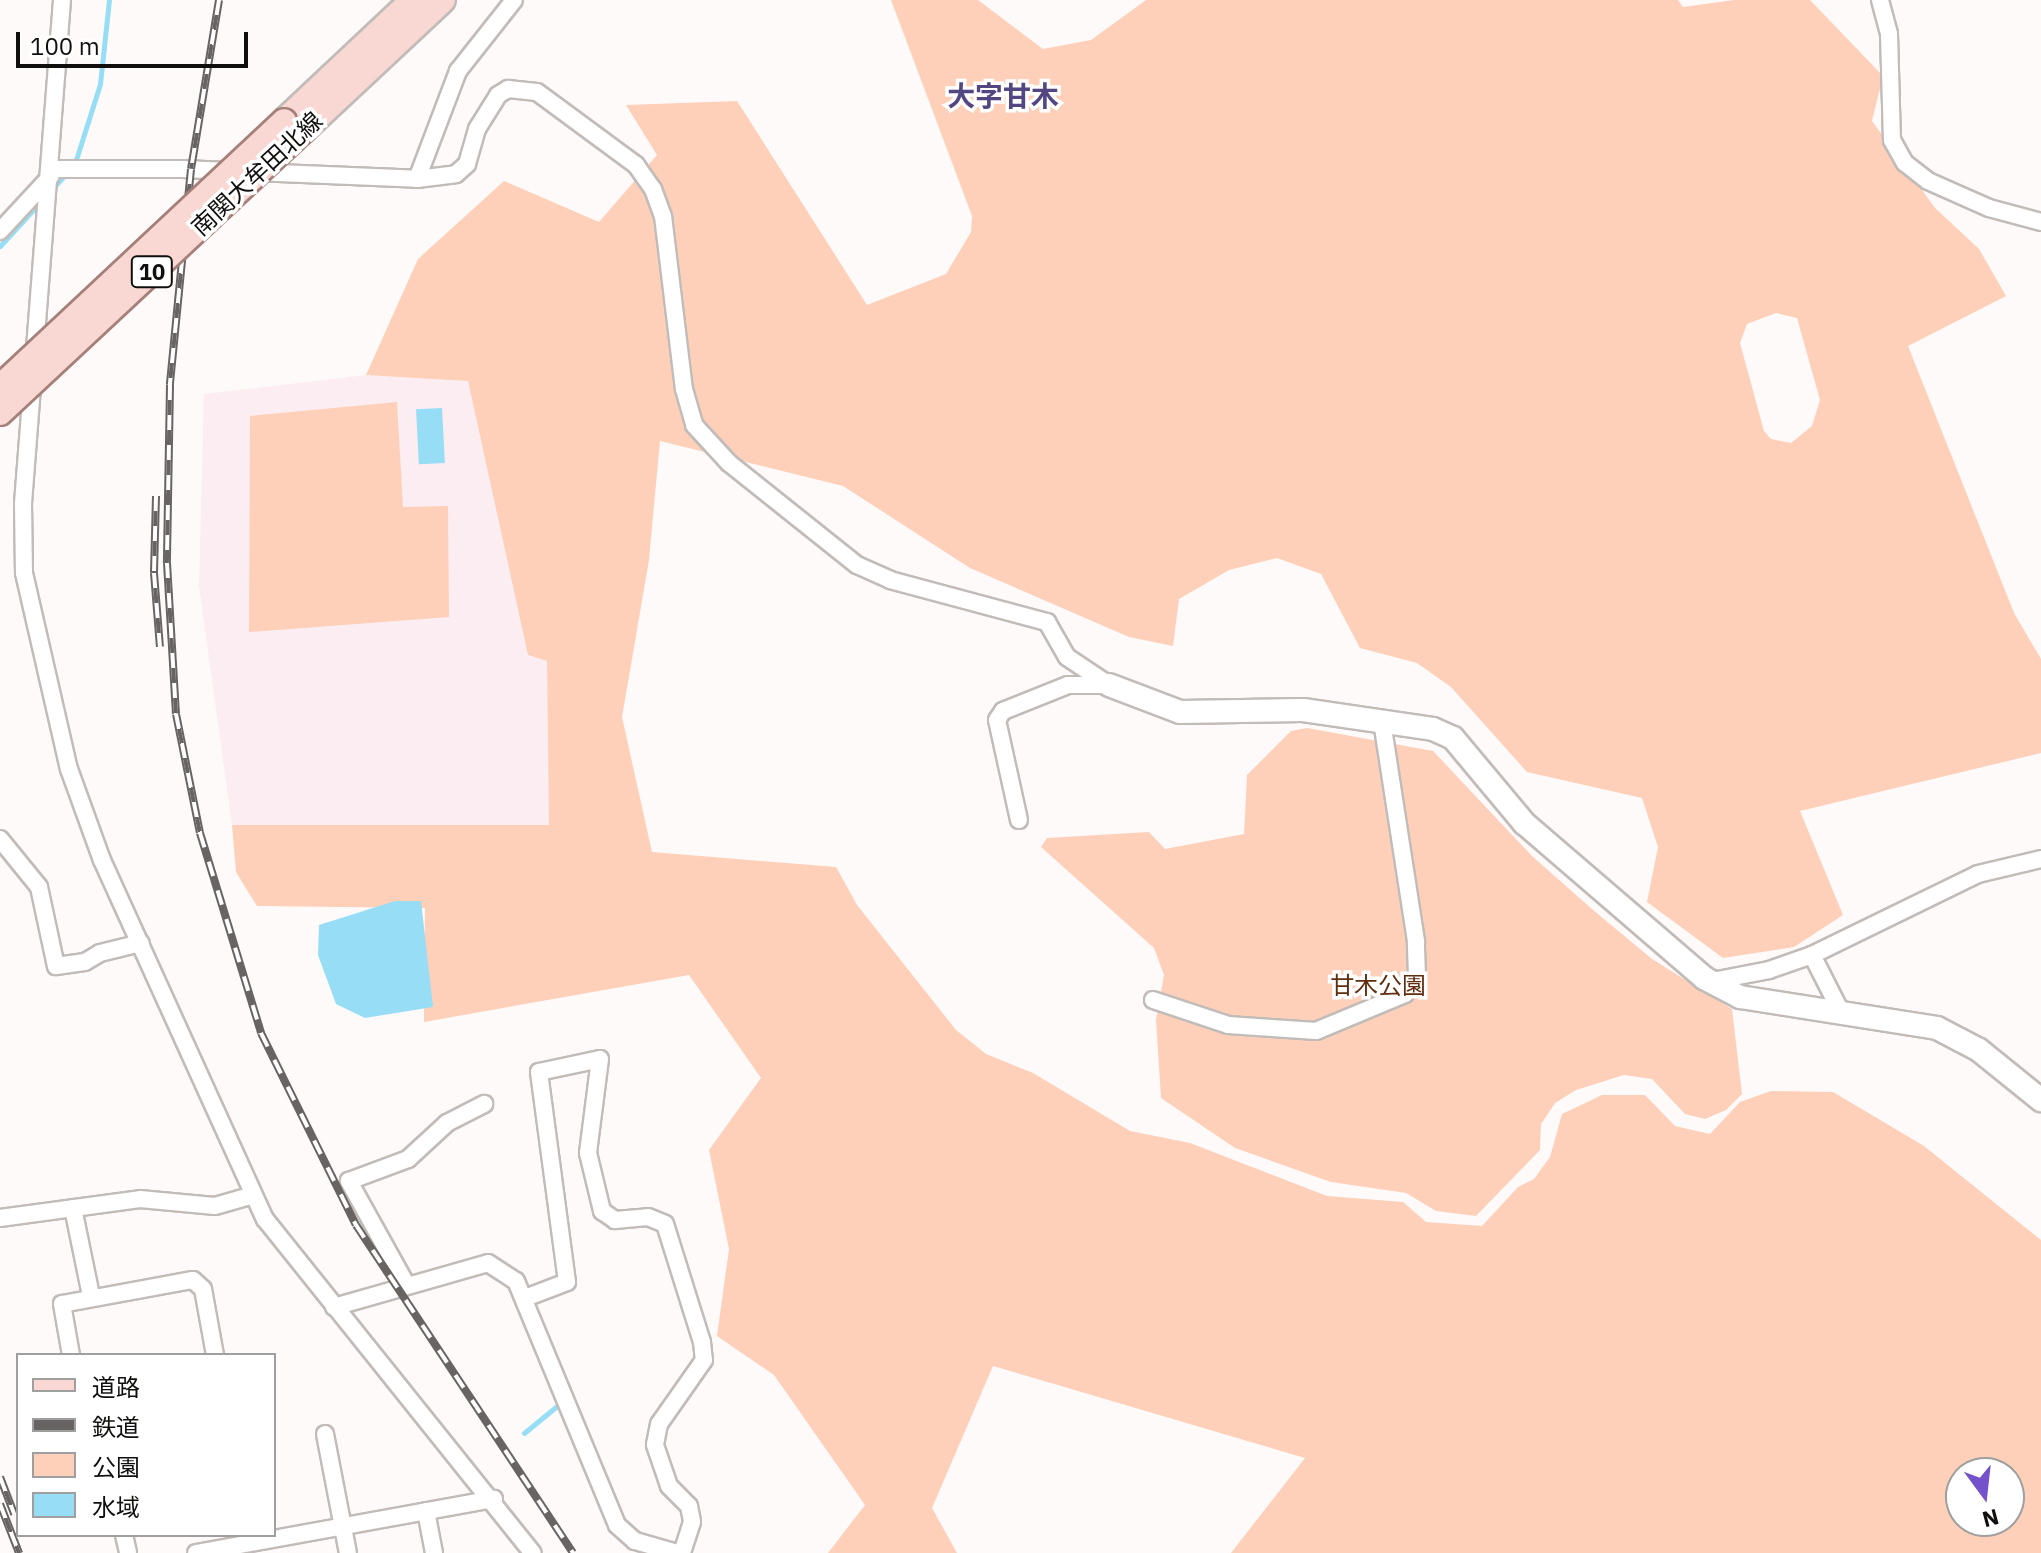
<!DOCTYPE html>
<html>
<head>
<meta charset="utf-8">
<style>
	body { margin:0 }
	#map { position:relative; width:2041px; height:1553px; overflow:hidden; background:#fefaf9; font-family:"IBM Plex Sans","Noto Sans JP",sans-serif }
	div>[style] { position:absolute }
	.industrial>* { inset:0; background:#fcedf2 }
	.green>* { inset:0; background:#fed0b9 }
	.water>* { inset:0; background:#97ddf6; transform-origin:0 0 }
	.stream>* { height:5px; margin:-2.5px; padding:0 2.5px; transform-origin:2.5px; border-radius:2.5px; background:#97ddf6 }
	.roads { filter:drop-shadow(2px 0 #c2bcb9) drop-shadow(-2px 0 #c2bcb9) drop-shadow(0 2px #c2bcb9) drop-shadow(0 -2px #c2bcb9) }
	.street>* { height:16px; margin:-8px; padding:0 8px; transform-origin:8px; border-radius:8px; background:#fff }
	.secondary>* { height:22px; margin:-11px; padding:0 11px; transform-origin:11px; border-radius:11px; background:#fff }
	.primary>* { height:24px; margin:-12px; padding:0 12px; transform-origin:12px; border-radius:12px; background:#f9d7d2 }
	.rail>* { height:8px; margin-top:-4px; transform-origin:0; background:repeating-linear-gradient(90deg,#fff 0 15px,#676463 0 30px); box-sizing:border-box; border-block:2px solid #676463 }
	.bridges { filter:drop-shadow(2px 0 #a5807a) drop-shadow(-2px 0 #a5807a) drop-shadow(0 2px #a5807a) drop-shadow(0 -2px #a5807a) }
	.primary-bridge>* { height:24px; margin:-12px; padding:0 12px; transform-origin:12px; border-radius:12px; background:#f9d7d2 }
	span { translate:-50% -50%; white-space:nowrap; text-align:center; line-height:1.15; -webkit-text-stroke:7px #fff; paint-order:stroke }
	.shield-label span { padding:2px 6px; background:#fff; border:2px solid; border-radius:6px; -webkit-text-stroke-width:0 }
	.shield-label { font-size:22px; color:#110f0e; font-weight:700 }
	.street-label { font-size:24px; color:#110f0e }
	.park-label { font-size:24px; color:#612d0f }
	.quarter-label { font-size:28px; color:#544583; font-weight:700 }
	.legend { position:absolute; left:16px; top:1353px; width:260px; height:184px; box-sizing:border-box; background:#fff; border:2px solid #a09f9f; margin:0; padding:10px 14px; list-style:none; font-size:24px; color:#110f0e }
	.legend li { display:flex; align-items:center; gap:16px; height:40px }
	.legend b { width:40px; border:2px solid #a09f9f }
	.north { position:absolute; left:1945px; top:1457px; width:80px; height:80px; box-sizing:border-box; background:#fff; border:2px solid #a09f9f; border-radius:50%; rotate:165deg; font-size:22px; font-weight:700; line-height:32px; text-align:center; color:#110f0e }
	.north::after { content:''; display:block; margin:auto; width:28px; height:36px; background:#7552cb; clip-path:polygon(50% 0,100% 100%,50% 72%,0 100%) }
	.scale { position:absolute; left:16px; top:32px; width:232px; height:36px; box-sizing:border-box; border:4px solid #110f0e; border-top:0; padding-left:10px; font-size:24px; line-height:28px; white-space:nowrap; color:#110f0e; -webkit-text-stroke:6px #fff; paint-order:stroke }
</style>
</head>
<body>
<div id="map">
	<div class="industrial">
		<div style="clip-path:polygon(366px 375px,468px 380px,528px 655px,547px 661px,550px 825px,232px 825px,199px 586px,204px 394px)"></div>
	</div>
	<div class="green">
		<div style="clip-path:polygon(evenodd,891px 0,978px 0,1043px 49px,1091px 40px,1146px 0,1678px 0,1683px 7px,1734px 0,1810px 0,1883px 76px,1872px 121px,1935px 208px,1979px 249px,2006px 296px,1908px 346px,2014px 613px,2041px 659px,2041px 753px,1800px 811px,1843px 915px,1794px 947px,1723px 958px,1647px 902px,1658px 847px,1642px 798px,1527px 772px,1451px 687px,1417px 663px,1360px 648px,1321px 574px,1277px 558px,1229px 570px,1179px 599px,1173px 646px,1129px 637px,970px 568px,843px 486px,660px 441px,649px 560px,622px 717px,652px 852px,836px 867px,857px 905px,956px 1030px,986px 1054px,1033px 1073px,1130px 1131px,1190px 1143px,1327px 1196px,1403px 1202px,1426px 1222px,1482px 1226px,1518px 1187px,1534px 1179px,1550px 1157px,1562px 1114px,1602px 1095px,1645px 1095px,1675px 1126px,1710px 1134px,1740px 1102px,1771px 1091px,1833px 1092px,1924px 1146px,2041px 1240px,2041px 1553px,1231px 1553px,1305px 1458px,993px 1366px,932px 1508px,957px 1553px,828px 1553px,865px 1505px,774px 1375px,717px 1336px,729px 1249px,709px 1150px,761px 1078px,689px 975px,424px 1022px,425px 908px,257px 906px,236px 872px,232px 825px,549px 825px,547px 661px,528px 655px,468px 381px,366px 375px,418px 259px,504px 181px,599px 222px,657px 155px,626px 105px,737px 101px,867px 305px,946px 274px,971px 232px,972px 216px,891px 0,1776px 313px,1797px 318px,1820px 400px,1812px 426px,1791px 443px,1771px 439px,1764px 431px,1740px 343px,1747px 324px,1776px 313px,891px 0,1961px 1473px,2009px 1473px,2009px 1521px,1961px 1521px,1961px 1473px)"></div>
		<div style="clip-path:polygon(397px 402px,403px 507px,448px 506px,449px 617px,249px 632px,250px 416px)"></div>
		<div style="clip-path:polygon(1307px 728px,1433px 751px,1532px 856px,1593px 910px,1652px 959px,1732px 1009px,1742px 1094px,1726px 1110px,1705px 1119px,1685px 1114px,1652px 1079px,1624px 1075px,1576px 1090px,1555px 1103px,1541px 1124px,1540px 1150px,1476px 1216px,1436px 1211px,1406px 1193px,1331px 1182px,1235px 1148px,1161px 1098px,1156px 1020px,1164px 975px,1154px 948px,1041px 847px,1047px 838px,1149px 832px,1165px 849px,1244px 834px,1247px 775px,1291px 731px)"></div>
	</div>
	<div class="water">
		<div style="left:442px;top:408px;width:55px;height:26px;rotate:87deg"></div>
		<div style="clip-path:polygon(395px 901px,421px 901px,433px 1007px,365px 1018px,336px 1004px,318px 955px,319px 925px)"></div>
	</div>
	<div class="stream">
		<div style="left:74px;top:166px;width:86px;rotate:-72.4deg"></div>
		<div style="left:100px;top:84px;width:84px;rotate:-83.9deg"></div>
		<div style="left:52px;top:189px;width:22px;rotate:-47deg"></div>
		<div style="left:0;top:246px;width:62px;rotate:-47.6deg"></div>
		<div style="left:524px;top:1433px;width:50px;rotate:-39.4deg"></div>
	</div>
	<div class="roads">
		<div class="street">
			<div style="left:62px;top:0;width:505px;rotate:94.43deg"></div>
			<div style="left:23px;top:503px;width:70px;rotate:89.2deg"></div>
			<div style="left:24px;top:573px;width:201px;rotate:77.1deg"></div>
			<div style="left:69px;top:769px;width:97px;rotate:70.1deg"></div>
			<div style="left:102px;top:860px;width:394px;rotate:65.6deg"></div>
			<div style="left:265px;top:1219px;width:428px;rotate:51.3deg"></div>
			<div style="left:1880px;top:0;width:35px;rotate:75deg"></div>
			<div style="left:1889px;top:34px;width:106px;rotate:88.4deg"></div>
			<div style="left:1892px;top:140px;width:26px;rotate:61deg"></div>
			<div style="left:1905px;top:163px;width:29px;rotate:38deg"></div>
			<div style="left:1928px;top:181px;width:67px;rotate:23.9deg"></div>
			<div style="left:1989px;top:208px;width:54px;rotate:15.1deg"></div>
			<div style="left:51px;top:169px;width:131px"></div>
			<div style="left:182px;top:169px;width:235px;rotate:2.4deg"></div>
			<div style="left:417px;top:179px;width:39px;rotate:-7deg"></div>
			<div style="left:456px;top:174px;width:15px;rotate:-42deg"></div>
			<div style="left:467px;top:164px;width:36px;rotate:-74deg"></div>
			<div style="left:477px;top:129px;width:40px;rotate:-58deg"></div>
			<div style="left:498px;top:95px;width:12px;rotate:-31deg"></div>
			<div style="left:508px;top:89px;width:29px;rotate:6deg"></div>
			<div style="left:537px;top:92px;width:123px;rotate:36.4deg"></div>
			<div style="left:636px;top:165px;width:29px;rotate:55deg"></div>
			<div style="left:653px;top:189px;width:29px;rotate:70deg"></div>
			<div style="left:663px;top:216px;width:174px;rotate:83.1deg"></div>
			<div style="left:684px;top:389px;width:37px;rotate:74deg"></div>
			<div style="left:694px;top:425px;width:52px;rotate:47.4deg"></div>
			<div style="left:729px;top:463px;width:164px;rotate:38.6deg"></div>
			<div style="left:857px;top:565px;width:36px;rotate:24deg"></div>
			<div style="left:890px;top:580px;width:163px;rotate:15deg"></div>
			<div style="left:1047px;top:622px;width:40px;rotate:60.3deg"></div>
			<div style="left:1067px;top:657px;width:50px;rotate:33.7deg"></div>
			<div style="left:417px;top:179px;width:116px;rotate:-69.2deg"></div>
			<div style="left:458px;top:71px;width:90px;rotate:-51.7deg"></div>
			<div style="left:0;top:231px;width:74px;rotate:-47.2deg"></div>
			<div style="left:1019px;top:820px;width:102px;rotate:-102.4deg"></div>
			<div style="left:997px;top:720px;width:11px;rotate:-56deg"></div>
			<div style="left:1003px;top:711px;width:70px;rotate:-21.8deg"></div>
			<div style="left:1068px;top:685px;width:39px"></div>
			<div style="left:0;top:839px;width:62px;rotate:50.9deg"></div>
			<div style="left:39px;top:887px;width:81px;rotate:77.9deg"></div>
			<div style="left:56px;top:966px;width:29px;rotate:-8deg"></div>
			<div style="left:85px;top:962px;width:17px;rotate:-31deg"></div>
			<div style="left:100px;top:953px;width:42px;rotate:-13.7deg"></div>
			<div style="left:1812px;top:955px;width:64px;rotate:63deg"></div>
			<div style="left:1712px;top:981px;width:58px;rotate:-10.9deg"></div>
			<div style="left:1769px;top:970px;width:46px;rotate:-19.2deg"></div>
			<div style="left:1812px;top:955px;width:185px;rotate:-26deg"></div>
			<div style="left:1978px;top:874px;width:65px;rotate:-13.4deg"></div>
			<div style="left:1153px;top:1000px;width:79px;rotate:18.4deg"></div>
			<div style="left:1228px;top:1025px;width:88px;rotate:3.9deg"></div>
			<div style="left:1316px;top:1031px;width:96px;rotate:-22.6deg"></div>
			<div style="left:1405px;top:994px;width:22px;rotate:-56deg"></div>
			<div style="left:1417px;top:976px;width:35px;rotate:-92deg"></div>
			<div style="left:1416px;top:941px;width:223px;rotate:-98.8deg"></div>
			<div style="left:73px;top:1208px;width:90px;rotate:78.4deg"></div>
			<div style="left:0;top:1218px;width:141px;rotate:-7.7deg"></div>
			<div style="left:140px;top:1199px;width:75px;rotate:5.3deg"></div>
			<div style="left:215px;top:1206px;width:40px;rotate:-16deg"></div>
			<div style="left:406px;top:1284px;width:118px;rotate:-119deg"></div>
			<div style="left:349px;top:1181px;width:63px;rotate:-20.4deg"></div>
			<div style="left:408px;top:1159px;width:53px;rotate:-42.7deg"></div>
			<div style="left:447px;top:1123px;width:42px;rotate:-27.2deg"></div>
			<div style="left:525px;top:1298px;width:45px;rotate:-20.9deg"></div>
			<div style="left:567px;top:1282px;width:212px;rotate:-97.6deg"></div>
			<div style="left:539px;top:1072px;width:62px;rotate:-12deg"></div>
			<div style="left:600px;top:1059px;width:95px;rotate:97.3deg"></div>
			<div style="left:588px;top:1153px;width:60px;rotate:76.4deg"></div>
			<div style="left:602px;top:1211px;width:16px;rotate:35deg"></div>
			<div style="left:615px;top:1220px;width:33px;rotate:-5deg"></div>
			<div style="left:648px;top:1217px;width:18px;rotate:22deg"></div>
			<div style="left:665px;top:1224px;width:124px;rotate:72.6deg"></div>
			<div style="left:702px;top:1342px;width:18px;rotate:84deg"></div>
			<div style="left:704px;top:1360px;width:78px;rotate:125.1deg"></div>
			<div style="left:659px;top:1424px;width:21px;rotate:101deg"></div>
			<div style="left:655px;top:1445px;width:43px;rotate:71.1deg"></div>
			<div style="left:669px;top:1486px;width:28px;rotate:45deg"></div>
			<div style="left:689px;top:1506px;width:16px;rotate:79deg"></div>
			<div style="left:692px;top:1522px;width:33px;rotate:108deg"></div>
			<div style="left:334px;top:1307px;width:160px;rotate:-15.9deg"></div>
			<div style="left:488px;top:1263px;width:33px;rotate:33deg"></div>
			<div style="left:516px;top:1281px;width:264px;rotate:67.5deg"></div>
			<div style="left:617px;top:1525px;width:24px;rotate:42deg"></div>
			<div style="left:635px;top:1541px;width:44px;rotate:15.9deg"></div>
			<div style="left:71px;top:1355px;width:52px;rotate:-100deg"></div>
			<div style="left:62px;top:1304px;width:133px;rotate:-10.4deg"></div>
			<div style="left:193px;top:1280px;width:13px;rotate:42deg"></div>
			<div style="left:203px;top:1289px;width:67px;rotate:79.7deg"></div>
			<div style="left:325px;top:1434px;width:121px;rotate:79.1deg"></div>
			<div style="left:426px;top:1511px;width:43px;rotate:79.2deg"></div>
			<div style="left:124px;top:1535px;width:18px;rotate:77deg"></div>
			<div style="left:196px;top:1553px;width:303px;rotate:-10.3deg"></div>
		</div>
		<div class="secondary">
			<div style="left:1109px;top:685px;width:76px;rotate:20.8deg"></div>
			<div style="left:1180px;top:712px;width:123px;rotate:-0.9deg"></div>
			<div style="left:1303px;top:710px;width:131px;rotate:8.3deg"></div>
			<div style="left:1433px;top:729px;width:22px;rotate:24deg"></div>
			<div style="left:1453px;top:738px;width:111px;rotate:50.1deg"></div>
			<div style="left:1524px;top:823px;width:238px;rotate:40.7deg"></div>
			<div style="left:1704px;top:978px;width:41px;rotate:27.8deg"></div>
			<div style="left:1740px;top:997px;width:199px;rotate:8.9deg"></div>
			<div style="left:1937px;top:1028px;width:47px;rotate:27.6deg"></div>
			<div style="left:1979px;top:1050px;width:80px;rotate:38.9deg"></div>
		</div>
		<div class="primary">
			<div style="left:284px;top:121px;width:177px;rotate:-43.2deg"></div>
			<div style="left:304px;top:130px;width:190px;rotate:-43.1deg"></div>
		</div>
	</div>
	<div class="rail">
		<div style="left:219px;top:0;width:171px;rotate:99.4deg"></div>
		<div style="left:191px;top:169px;width:217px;rotate:95.6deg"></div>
		<div style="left:170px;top:385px;width:178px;rotate:91deg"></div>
		<div style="left:167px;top:563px;width:151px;rotate:86.6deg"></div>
		<div style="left:176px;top:714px;width:121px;rotate:78.6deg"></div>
		<div style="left:200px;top:833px;width:209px;rotate:73deg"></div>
		<div style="left:261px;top:1033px;width:214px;rotate:63.7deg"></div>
		<div style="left:356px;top:1225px;width:393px;rotate:56.5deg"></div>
		<div style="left:156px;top:496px;width:77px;rotate:91.5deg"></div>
		<div style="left:154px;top:573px;width:74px;rotate:85.4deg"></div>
		<div style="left:0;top:1477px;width:40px;rotate:69deg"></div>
		<div style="left:0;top:1504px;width:53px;rotate:68.8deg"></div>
	</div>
	<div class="bridges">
		<div class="primary-bridge">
			<div style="left:0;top:387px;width:389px;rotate:-43.1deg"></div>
			<div style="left:0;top:413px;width:415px;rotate:-43deg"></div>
		</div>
	</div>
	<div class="shield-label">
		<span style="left:152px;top:272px">10</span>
	</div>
	<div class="street-label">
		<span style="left:257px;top:174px;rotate:-43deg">南関大牟田北線</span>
	</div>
	<div class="park-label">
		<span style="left:1378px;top:986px">甘木公園</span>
	</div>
	<div class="quarter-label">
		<span style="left:1003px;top:96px">大字甘木</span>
	</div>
	<ul class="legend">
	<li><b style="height:10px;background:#f9d7d2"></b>道路</li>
	<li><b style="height:10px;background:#676463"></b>鉄道</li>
	<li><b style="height:22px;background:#fed0b9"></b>公園</li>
	<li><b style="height:22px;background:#97ddf6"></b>水域</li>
	</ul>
	<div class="north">N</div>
	<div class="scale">100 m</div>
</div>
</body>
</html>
